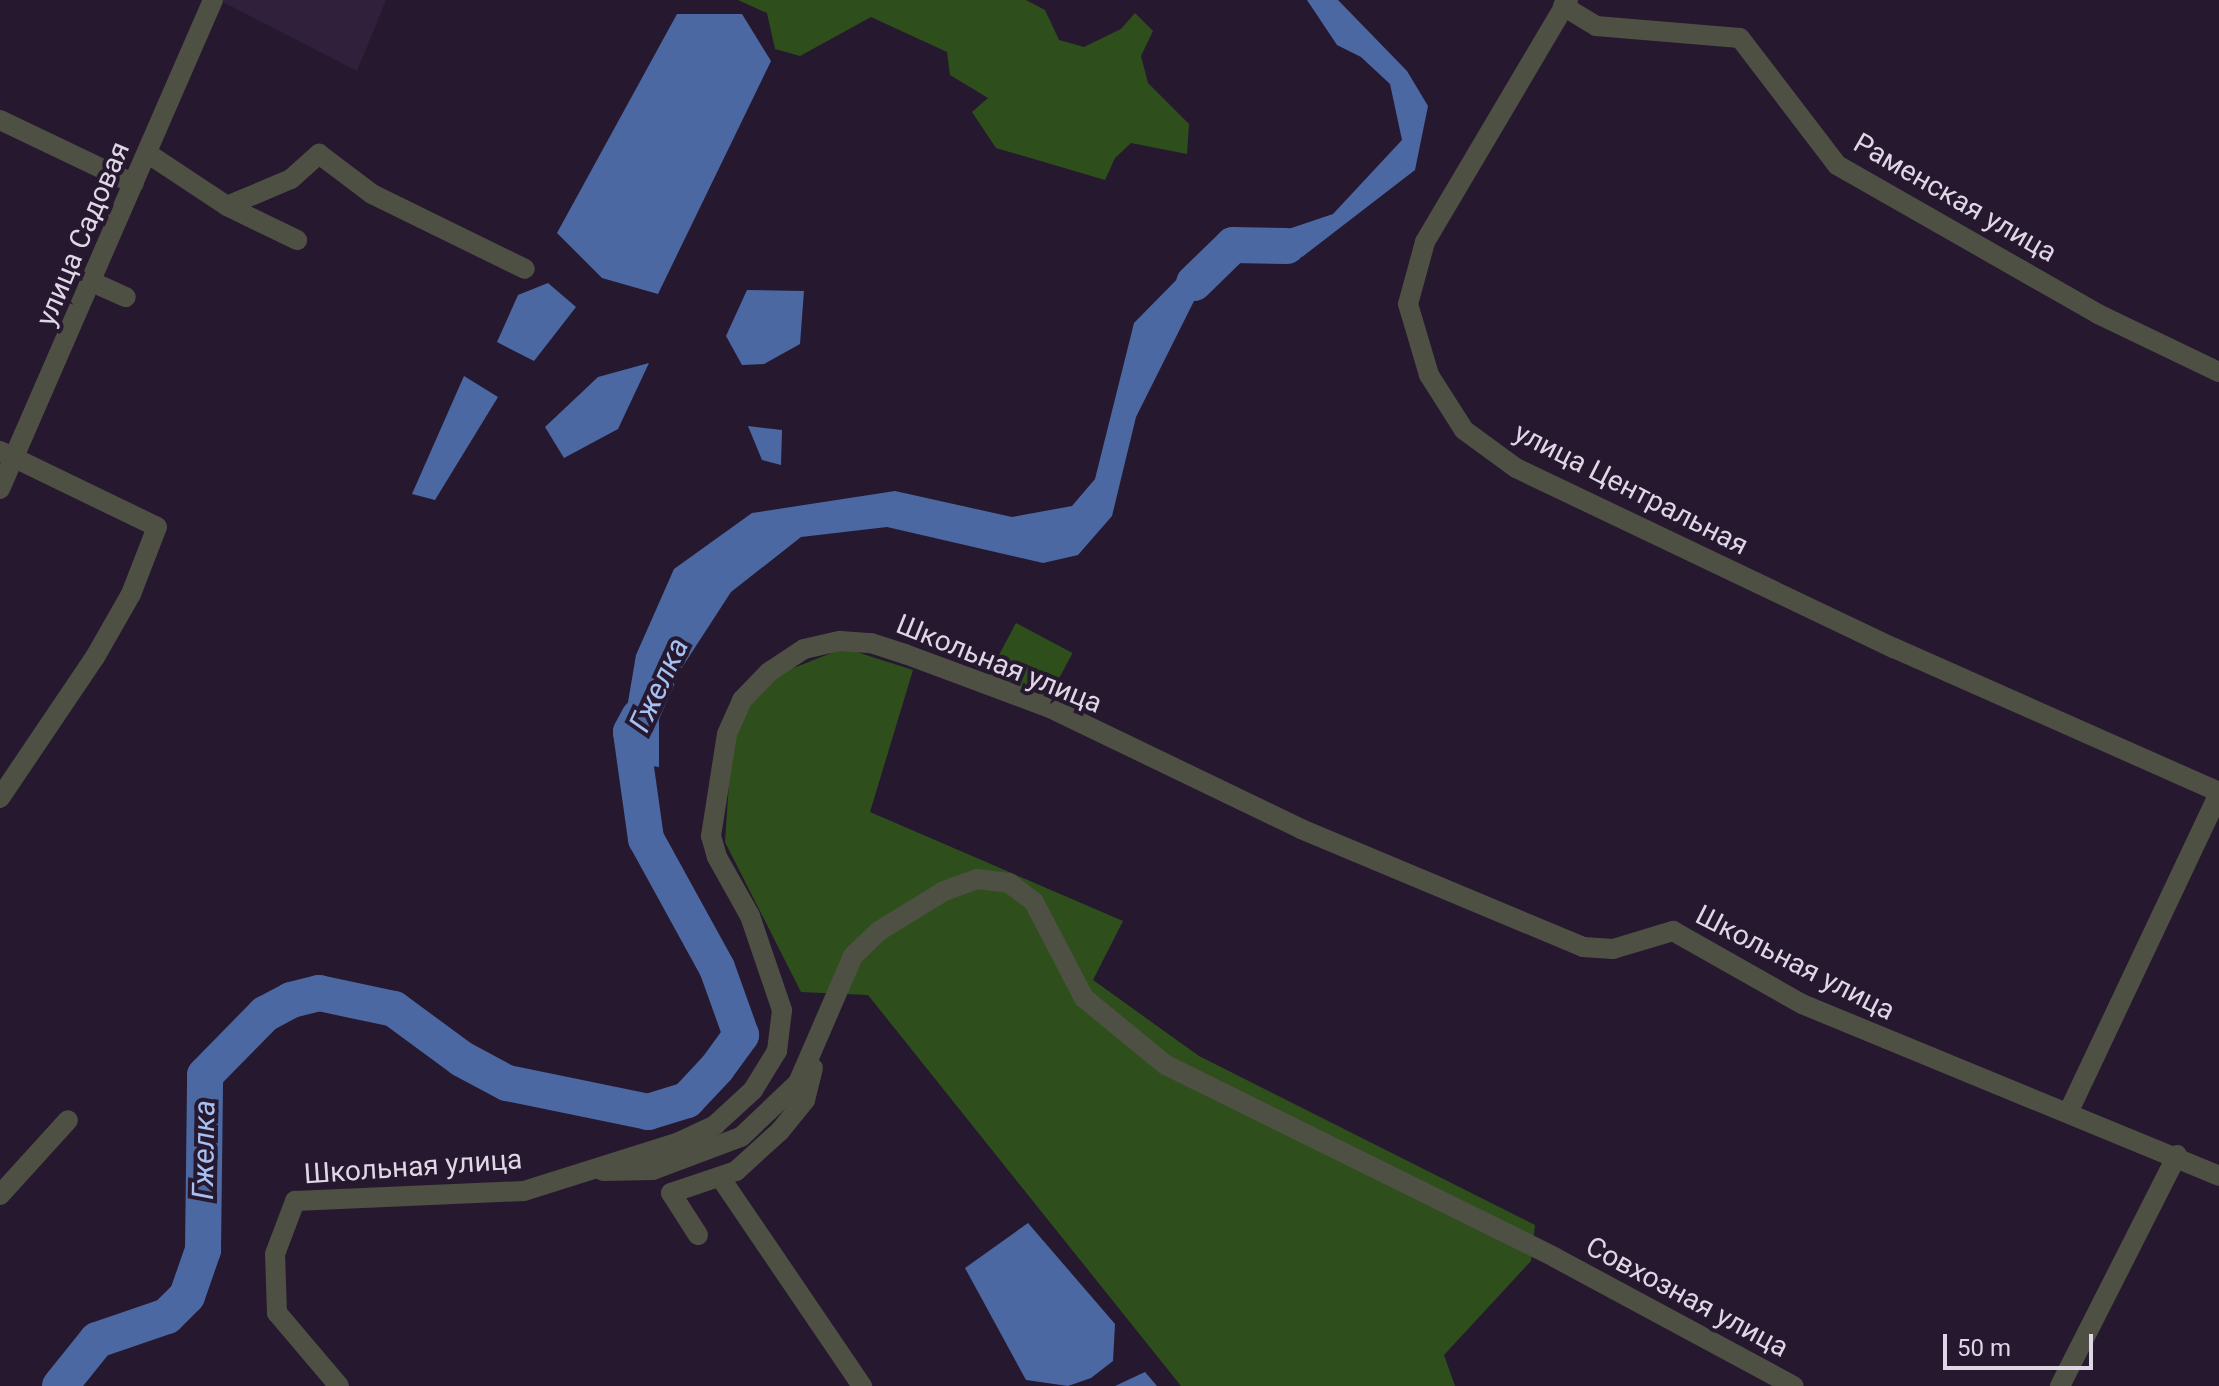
<!DOCTYPE html>
<html>
<head>
<meta charset="utf-8">
<style>
	body { margin:0 }
	#map { position:relative; width:2219px; height:1386px; overflow:hidden; background:#26192f; font-family:Roboto,sans-serif }
	div>[style] { position:absolute }
	.built>* { inset:0; background:#31203b }
	.green>* { inset:0; background:#2e4f1c; transform-origin:0 0 }
	.water>* { inset:0; background:#4b68a3 }
	.river>* { height:36px; margin:-18px; padding:0 18px; transform-origin:18px; border-radius:18px; background:#4b68a3 }
	.minor>* { height:20px; margin:-10px; padding:0 10px; transform-origin:10px; border-radius:10px; background:#4f5044 }
	span { translate:-50% -50%; white-space:nowrap; text-align:center; line-height:1.15; -webkit-text-stroke:8px #26192f; paint-order:stroke }
	.street-label { font-size:28px; color:#dfd7e6 }
	.water-label { font-size:30px; color:#a6c0f2; font-style:italic }
	.scale { position:absolute; left:1943px; top:1334px; width:150px; height:36px; box-sizing:border-box; border:4px solid #dfd7e6; border-top:0; padding-left:10px; font-size:24px; line-height:28px; white-space:nowrap; color:#dfd7e6; -webkit-text-stroke:6px #26192f; paint-order:stroke }
</style>
</head>
<body>
<div id="map">
	<div class="built">
		<div style="clip-path:polygon(219px 0,386px 0,357px 71px)"></div>
	</div>
	<div class="green">
		<div style="clip-path:polygon(738px 0,1026px 0,1045px 10px,1059px 40px,1084px 47px,1121px 29px,1135px 13px,1153px 31px,1141px 56px,1148px 83px,1189px 124px,1187px 154px,1131px 143px,1115px 158px,1105px 180px,996px 148px,972px 112px,988px 98px,950px 75px,947px 52px,871px 17px,800px 56px,775px 49px,767px 13px)"></div>
		<div style="left:1016px;top:623px;width:64px;height:68px;rotate:28deg"></div>
		<div style="clip-path:polygon(844px 648px,913px 670px,870px 812px,1123px 921px,1093px 980px,1199px 1056px,1535px 1225px,1531px 1261px,1444px 1355px,1455px 1386px,1181px 1386px,868px 995px,801px 992px,725px 842px,732px 738px,761px 681px)"></div>
	</div>
	<div class="water">
		<div style="clip-path:polygon(1307px 0,1338px 0,1407px 71px,1428px 106px,1415px 170px,1302px 257px,1248px 247px,1195px 299px,1136px 417px,1112px 516px,1078px 555px,1043px 563px,887px 527px,801px 537px,731px 592px,681px 669px,659px 719px,659px 767px,618px 761px,636px 655px,674px 569px,752px 513px,895px 491px,1012px 517px,1072px 506px,1095px 479px,1134px 323px,1196px 260px,1333px 214px,1402px 140px,1390px 84px,1361px 57px,1337px 45px)"></div>
		<div style="clip-path:polygon(677px 14px,742px 14px,771px 61px,658px 294px,602px 278px,557px 233px)"></div>
		<div style="clip-path:polygon(548px 283px,576px 307px,534px 361px,497px 342px,518px 295px)"></div>
		<div style="clip-path:polygon(747px 290px,804px 291px,800px 344px,764px 364px,742px 365px,726px 336px)"></div>
		<div style="clip-path:polygon(649px 363px,618px 429px,564px 458px,545px 427px,598px 377px)"></div>
		<div style="clip-path:polygon(464px 376px,498px 397px,435px 500px,412px 494px)"></div>
		<div style="clip-path:polygon(748px 426px,782px 430px,781px 465px,762px 460px)"></div>
		<div style="clip-path:polygon(1028px 1223px,1115px 1324px,1113px 1361px,1091px 1378px,1068px 1386px,1026px 1380px,965px 1268px)"></div>
		<div style="clip-path:polygon(1145px 1372px,1157px 1386px,1115px 1386px)"></div>
	</div>
	<div class="river">
		<div style="left:1194px;top:283px;width:54px;rotate:-44.3deg"></div>
		<div style="left:1233px;top:245px;width:54px;rotate:1.1deg"></div>
		<div style="left:60px;top:1386px;width:59px;rotate:-51.2deg"></div>
		<div style="left:97px;top:1340px;width:74px;rotate:-18.9deg"></div>
		<div style="left:167px;top:1316px;width:28px;rotate:-45deg"></div>
		<div style="left:187px;top:1296px;width:49px;rotate:-70.8deg"></div>
		<div style="left:203px;top:1250px;width:175px;rotate:-89.3deg"></div>
		<div style="left:205px;top:1075px;width:86px;rotate:-45.5deg"></div>
		<div style="left:265px;top:1014px;width:30px;rotate:-28deg"></div>
		<div style="left:291px;top:1000px;width:29px;rotate:-14deg"></div>
		<div style="left:319px;top:993px;width:77px;rotate:12deg"></div>
		<div style="left:394px;top:1009px;width:84px;rotate:36.3deg"></div>
		<div style="left:462px;top:1059px;width:51px;rotate:28.1deg"></div>
		<div style="left:507px;top:1083px;width:144px;rotate:11.6deg"></div>
		<div style="left:648px;top:1112px;width:41px;rotate:-17.1deg"></div>
		<div style="left:687px;top:1100px;width:44px;rotate:-46.8deg"></div>
		<div style="left:717px;top:1068px;width:41px;rotate:-54deg"></div>
		<div style="left:741px;top:1035px;width:71px;rotate:-109.7deg"></div>
		<div style="left:717px;top:968px;width:147px;rotate:-118.8deg"></div>
		<div style="left:646px;top:839px;width:108px;rotate:-98deg"></div>
		<div style="left:631px;top:732px;width:17px;rotate:-62deg"></div>
	</div>
	<div class="minor">
		<div style="left:1568px;top:0;width:281px;rotate:120.6deg"></div>
		<div style="left:1425px;top:242px;width:64px;rotate:105.3deg"></div>
		<div style="left:1408px;top:304px;width:74px;rotate:73.5deg"></div>
		<div style="left:1429px;top:375px;width:65px;rotate:57.5deg"></div>
		<div style="left:1464px;top:430px;width:64px;rotate:36.2deg"></div>
		<div style="left:1516px;top:468px;width:419px;rotate:25.5deg"></div>
		<div style="left:1894px;top:648px;width:355px;rotate:23.9deg"></div>
		<div style="left:1563px;top:6px;width:39px;rotate:31deg"></div>
		<div style="left:1596px;top:26px;width:144px;rotate:4.8deg"></div>
		<div style="left:1740px;top:38px;width:160px;rotate:52.6deg"></div>
		<div style="left:1837px;top:165px;width:301px;rotate:29.7deg"></div>
		<div style="left:2098px;top:314px;width:134px;rotate:25.6deg"></div>
		<div style="left:0;top:120px;width:148px;rotate:25.5deg"></div>
		<div style="left:147px;top:153px;width:96px;rotate:33.5deg"></div>
		<div style="left:227px;top:206px;width:78px;rotate:25.9deg"></div>
		<div style="left:227px;top:206px;width:69px;rotate:-22.9deg"></div>
		<div style="left:291px;top:179px;width:38px;rotate:-42deg"></div>
		<div style="left:319px;top:154px;width:66px;rotate:37deg"></div>
		<div style="left:372px;top:194px;width:170px;rotate:26.1deg"></div>
		<div style="left:92px;top:282px;width:37px;rotate:24deg"></div>
		<div style="left:0;top:451px;width:174px;rotate:25.8deg"></div>
		<div style="left:157px;top:527px;width:72px;rotate:111.2deg"></div>
		<div style="left:131px;top:594px;width:73px;rotate:119.7deg"></div>
		<div style="left:95px;top:657px;width:170px;rotate:124deg"></div>
		<div style="left:0;top:489px;width:533px;rotate:-66.46deg"></div>
		<div style="left:2068px;top:1113px;width:353px;rotate:-64.7deg"></div>
		<div style="left:603px;top:1171px;width:50px;rotate:-1.1deg"></div>
		<div style="left:653px;top:1170px;width:94px;rotate:-20.6deg"></div>
		<div style="left:741px;top:1137px;width:79px;rotate:-43.5deg"></div>
		<div style="left:798px;top:1083px;width:138px;rotate:-66.6deg"></div>
		<div style="left:853px;top:956px;width:36px;rotate:-44deg"></div>
		<div style="left:879px;top:931px;width:76px;rotate:-31.6deg"></div>
		<div style="left:944px;top:891px;width:35px;rotate:-20deg"></div>
		<div style="left:977px;top:879px;width:32px;rotate:7deg"></div>
		<div style="left:1009px;top:883px;width:31px;rotate:37deg"></div>
		<div style="left:1034px;top:902px;width:108px;rotate:62.5deg"></div>
		<div style="left:1084px;top:998px;width:106px;rotate:39.3deg"></div>
		<div style="left:1166px;top:1065px;width:433px;rotate:26.3deg"></div>
		<div style="left:1554px;top:1257px;width:272px;rotate:28.3deg"></div>
		<div style="left:720px;top:1177px;width:253px;rotate:55.8deg"></div>
		<div style="left:0;top:1195px;width:101px;rotate:-47.8deg"></div>
		<div style="left:698px;top:1235px;width:50px;rotate:-122.7deg"></div>
		<div style="left:671px;top:1193px;width:69px;rotate:-18.7deg"></div>
		<div style="left:736px;top:1171px;width:59px;rotate:-42.3deg"></div>
		<div style="left:780px;top:1131px;width:40px;rotate:-51deg"></div>
		<div style="left:805px;top:1100px;width:33px;rotate:-76deg"></div>
		<div style="left:339px;top:1386px;width:96px;rotate:-130.3deg"></div>
		<div style="left:277px;top:1313px;width:59px;rotate:-91.9deg"></div>
		<div style="left:275px;top:1254px;width:57px;rotate:-69.3deg"></div>
		<div style="left:295px;top:1201px;width:229px;rotate:-2.5deg"></div>
		<div style="left:524px;top:1191px;width:163px;rotate:-17.5deg"></div>
		<div style="left:679px;top:1142px;width:40px;rotate:-25deg"></div>
		<div style="left:715px;top:1125px;width:52px;rotate:-42.6deg"></div>
		<div style="left:753px;top:1090px;width:46px;rotate:-58.4deg"></div>
		<div style="left:777px;top:1051px;width:41px;rotate:-83deg"></div>
		<div style="left:782px;top:1010px;width:99px;rotate:-108.8deg"></div>
		<div style="left:750px;top:916px;width:68px;rotate:-119.2deg"></div>
		<div style="left:717px;top:857px;width:22px;rotate:-106deg"></div>
		<div style="left:711px;top:836px;width:103px;rotate:-81.1deg"></div>
		<div style="left:727px;top:734px;width:37px;rotate:-66deg"></div>
		<div style="left:742px;top:700px;width:39px;rotate:-46deg"></div>
		<div style="left:769px;top:672px;width:42px;rotate:-33.3deg"></div>
		<div style="left:804px;top:649px;width:37px;rotate:-13deg"></div>
		<div style="left:840px;top:641px;width:31px;rotate:4deg"></div>
		<div style="left:871px;top:643px;width:36px;rotate:18deg"></div>
		<div style="left:905px;top:654px;width:155px;rotate:20.4deg"></div>
		<div style="left:1050px;top:708px;width:279px;rotate:25.7deg"></div>
		<div style="left:1301px;top:829px;width:306px;rotate:22.7deg"></div>
		<div style="left:1583px;top:947px;width:30px;rotate:4deg"></div>
		<div style="left:1613px;top:949px;width:63px;rotate:-16.7deg"></div>
		<div style="left:1673px;top:931px;width:148px;rotate:29.5deg"></div>
		<div style="left:1802px;top:1004px;width:451px;rotate:22.4deg"></div>
		<div style="left:2060px;top:1386px;width:259px;rotate:-63.1deg"></div>
	</div>
	<div class="street-label">
		<span style="left:1955px;top:198px;rotate:30deg">Раменская улица</span>
		<span style="left:83px;top:234px;rotate:-67deg">улица Садовая</span>
		<span style="left:1631px;top:489px;rotate:27deg">улица Центральная</span>
		<span style="left:999px;top:664px;rotate:22deg">Школьная улица</span>
		<span style="left:1795px;top:963px;rotate:27deg">Школьная улица</span>
		<span style="left:413px;top:1167px;rotate:-4deg">Школьная улица</span>
		<span style="left:1687px;top:1297px;rotate:28deg">Совхозная улица</span>
	</div>
	<div class="water-label">
		<span style="left:659px;top:685px;rotate:-65deg">Гжелка</span>
		<span style="left:204px;top:1150px;rotate:-89deg">Гжелка</span>
	</div>
	<div class="scale">50 m</div>
</div>
</body>
</html>
